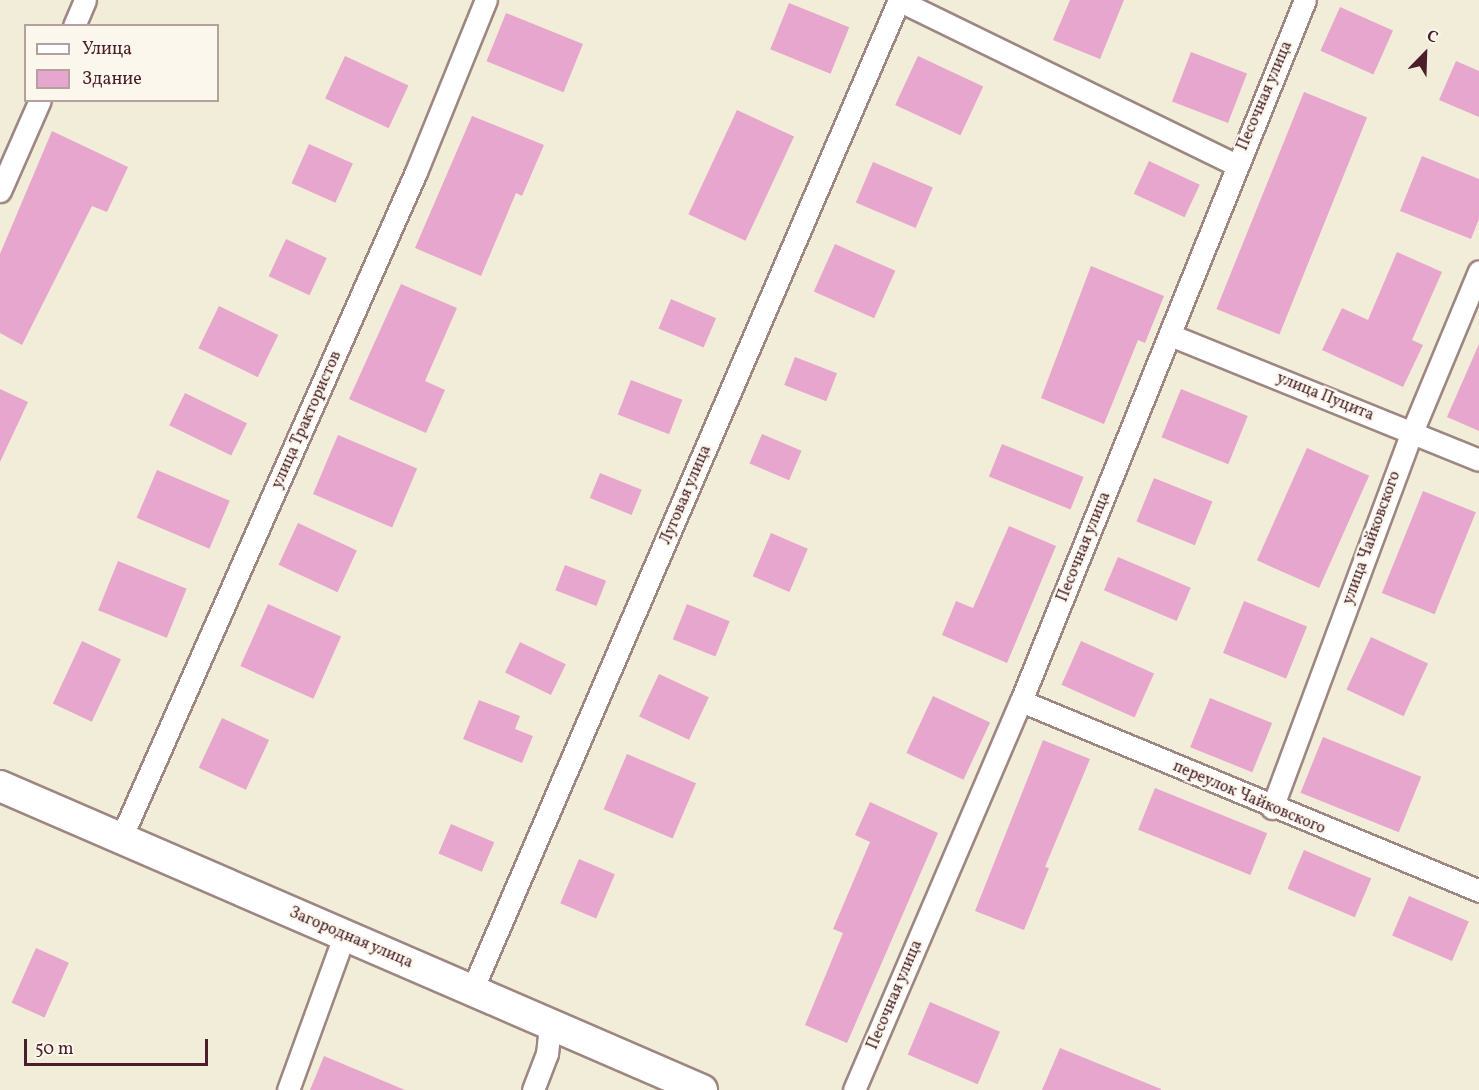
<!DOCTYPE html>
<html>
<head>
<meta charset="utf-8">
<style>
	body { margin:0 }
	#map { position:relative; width:1479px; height:1090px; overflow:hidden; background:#f2edd8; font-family:Vollkorn,serif }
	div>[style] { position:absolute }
	.building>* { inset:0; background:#e7a6cd; transform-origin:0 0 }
	.roads { filter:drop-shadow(2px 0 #9e8682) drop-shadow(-2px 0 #9e8682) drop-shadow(0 2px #9e8682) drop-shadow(0 -2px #9e8682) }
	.street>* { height:21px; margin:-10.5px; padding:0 10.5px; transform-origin:10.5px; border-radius:10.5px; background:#fff }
	.secondary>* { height:30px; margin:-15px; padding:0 15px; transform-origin:15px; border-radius:15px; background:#fff }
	span { translate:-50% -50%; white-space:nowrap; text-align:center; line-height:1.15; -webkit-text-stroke:4.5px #fbf7ec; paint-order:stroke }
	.street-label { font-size:16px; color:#4a1f2b }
	.legend { position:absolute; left:24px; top:24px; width:195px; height:78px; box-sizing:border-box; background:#fbf7ec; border:2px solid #b4a19f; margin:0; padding:8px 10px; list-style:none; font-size:18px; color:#4a1f2b }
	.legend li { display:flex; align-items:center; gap:12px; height:30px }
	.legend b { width:30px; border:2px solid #b4a19f }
	.north { position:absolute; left:1395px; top:24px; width:60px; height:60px; -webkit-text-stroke:4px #fbf7ec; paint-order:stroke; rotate:23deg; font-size:16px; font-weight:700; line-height:24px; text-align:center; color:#4a1f2b }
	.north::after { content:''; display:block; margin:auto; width:21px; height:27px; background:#4a1f2b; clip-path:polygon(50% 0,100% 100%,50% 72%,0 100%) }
	.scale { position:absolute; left:24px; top:1039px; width:184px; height:27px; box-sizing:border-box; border:3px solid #4a1f2b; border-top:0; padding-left:8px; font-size:18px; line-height:21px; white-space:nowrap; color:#4a1f2b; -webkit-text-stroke:4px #fbf7ec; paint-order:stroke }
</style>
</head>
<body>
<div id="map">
	<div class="building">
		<div style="clip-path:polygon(1070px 0,1124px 0,1100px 59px,1053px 40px)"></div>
		<div style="left:789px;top:3px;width:65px;height:50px;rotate:22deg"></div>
		<div style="left:1340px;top:7px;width:58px;height:48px;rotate:24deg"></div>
		<div style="left:506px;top:13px;width:83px;height:52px;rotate:22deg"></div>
		<div style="left:1191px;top:52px;width:60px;height:53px;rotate:21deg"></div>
		<div style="left:345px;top:56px;width:70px;height:47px;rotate:25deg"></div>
		<div style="left:918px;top:56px;width:72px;height:54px;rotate:25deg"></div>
		<div style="clip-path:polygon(1456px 61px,1479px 71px,1479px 117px,1439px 100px)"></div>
		<div style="left:1304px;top:92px;width:68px;height:234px;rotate:22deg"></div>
		<div style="left:737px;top:110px;width:63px;height:115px;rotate:25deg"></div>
		<div style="clip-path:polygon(472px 116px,544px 145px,522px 196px,516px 193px,481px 276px,415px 248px)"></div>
		<div style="clip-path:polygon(52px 131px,128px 167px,107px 212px,92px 206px,22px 345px,0 333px,0 254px)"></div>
		<div style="left:309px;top:144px;width:48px;height:43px;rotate:24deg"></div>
		<div style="clip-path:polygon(1422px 156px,1479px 179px,1479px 219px,1471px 239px,1400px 211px)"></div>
		<div style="left:1149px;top:161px;width:56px;height:36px;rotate:25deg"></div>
		<div style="left:873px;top:162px;width:65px;height:44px;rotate:23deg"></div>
		<div style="left:286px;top:239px;width:45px;height:41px;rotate:25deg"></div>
		<div style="left:835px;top:244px;width:66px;height:52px;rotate:24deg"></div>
		<div style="clip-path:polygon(1397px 252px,1442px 272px,1412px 340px,1423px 345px,1403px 387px,1322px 350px,1342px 308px,1368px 320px)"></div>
		<div style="clip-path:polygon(1091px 266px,1164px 296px,1145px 343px,1138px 340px,1104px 424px,1041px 398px)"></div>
		<div style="clip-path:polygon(401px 284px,457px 308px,425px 381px,445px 390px,426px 433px,349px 399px)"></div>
		<div style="left:671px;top:299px;width:49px;height:32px;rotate:23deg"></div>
		<div style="left:219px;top:306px;width:66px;height:47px;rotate:26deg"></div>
		<div style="clip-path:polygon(1479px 344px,1479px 431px,1447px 417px)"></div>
		<div style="left:795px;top:357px;width:45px;height:30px;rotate:21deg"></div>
		<div style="left:631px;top:380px;width:55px;height:37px;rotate:21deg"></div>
		<div style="clip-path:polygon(0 389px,28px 402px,0 462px)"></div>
		<div style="left:1181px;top:389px;width:72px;height:52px;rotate:22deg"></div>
		<div style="left:185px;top:393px;width:69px;height:36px;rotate:26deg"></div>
		<div style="left:762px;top:434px;width:43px;height:32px;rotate:23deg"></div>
		<div style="left:338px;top:435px;width:86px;height:64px;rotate:23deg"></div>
		<div style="left:1002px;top:444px;width:88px;height:35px;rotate:22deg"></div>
		<div style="left:1307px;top:448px;width:68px;height:123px;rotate:24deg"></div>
		<div style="left:157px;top:470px;width:79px;height:52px;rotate:23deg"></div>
		<div style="left:600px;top:473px;width:45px;height:27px;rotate:22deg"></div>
		<div style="left:1154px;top:478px;width:63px;height:47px;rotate:22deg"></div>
		<div style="left:1423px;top:491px;width:57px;height:110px;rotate:22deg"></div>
		<div style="left:298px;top:523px;width:65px;height:46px;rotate:25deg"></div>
		<div style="clip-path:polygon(1009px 526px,1056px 546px,1007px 663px,942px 635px,956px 601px,973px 608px)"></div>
		<div style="left:771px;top:533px;width:40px;height:47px;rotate:23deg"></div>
		<div style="left:1118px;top:557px;width:79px;height:36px;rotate:23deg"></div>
		<div style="left:118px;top:561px;width:74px;height:53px;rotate:22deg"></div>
		<div style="left:565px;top:565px;width:44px;height:27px;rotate:21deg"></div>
		<div style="left:1244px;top:601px;width:68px;height:56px;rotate:22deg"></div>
		<div style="left:268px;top:604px;width:80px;height:68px;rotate:24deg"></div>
		<div style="left:687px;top:604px;width:46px;height:38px;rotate:22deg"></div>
		<div style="left:1371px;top:637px;width:63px;height:58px;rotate:25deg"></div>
		<div style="left:82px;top:641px;width:43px;height:69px;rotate:25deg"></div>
		<div style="left:1081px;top:641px;width:80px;height:48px;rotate:24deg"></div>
		<div style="left:520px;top:642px;width:51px;height:34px;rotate:26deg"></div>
		<div style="left:659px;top:674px;width:55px;height:47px;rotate:25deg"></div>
		<div style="left:933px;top:696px;width:63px;height:63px;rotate:25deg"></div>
		<div style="left:1210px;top:698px;width:67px;height:53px;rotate:22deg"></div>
		<div style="clip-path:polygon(479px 700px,520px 716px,515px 729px,533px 736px,522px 763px,463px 739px)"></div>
		<div style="left:222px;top:718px;width:52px;height:55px;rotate:25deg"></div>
		<div style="left:1323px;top:737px;width:106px;height:60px;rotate:22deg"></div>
		<div style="clip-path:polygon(1043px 740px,1090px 759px,1045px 867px,1049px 868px,1024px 930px,975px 911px)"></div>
		<div style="left:627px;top:754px;width:75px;height:60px;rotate:23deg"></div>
		<div style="left:1155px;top:788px;width:121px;height:45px;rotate:22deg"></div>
		<div style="clip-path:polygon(870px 802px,938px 833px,847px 1043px,805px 1025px,843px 933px,833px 929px,870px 842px,855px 835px)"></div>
		<div style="left:451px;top:824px;width:47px;height:32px;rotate:23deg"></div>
		<div style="left:1304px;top:850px;width:73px;height:42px;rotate:23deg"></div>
		<div style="left:579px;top:859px;width:39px;height:48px;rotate:23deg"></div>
		<div style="left:1409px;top:896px;width:65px;height:43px;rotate:23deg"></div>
		<div style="left:36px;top:948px;width:36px;height:60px;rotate:24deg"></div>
		<div style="left:930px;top:1002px;width:76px;height:57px;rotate:23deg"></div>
		<div style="clip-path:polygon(1060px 1048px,1161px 1089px,1161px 1090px,1042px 1090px)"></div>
		<div style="clip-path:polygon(324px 1056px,405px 1090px,310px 1090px)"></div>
	</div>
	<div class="roads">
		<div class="street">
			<div style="left:898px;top:0;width:376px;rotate:26deg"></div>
			<div style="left:74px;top:26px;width:28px;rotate:-67deg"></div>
			<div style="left:0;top:191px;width:99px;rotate:-66.3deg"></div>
			<div style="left:1170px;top:335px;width:333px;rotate:22deg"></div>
			<div style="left:1021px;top:701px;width:496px;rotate:22.5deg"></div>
			<div style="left:1272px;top:808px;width:401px;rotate:-69.6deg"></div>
			<div style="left:1412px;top:432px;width:174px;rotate:-67.4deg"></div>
			<div style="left:121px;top:838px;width:728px;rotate:-66.11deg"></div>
			<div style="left:416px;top:172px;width:186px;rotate:-67.9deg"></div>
			<div style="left:472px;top:990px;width:1078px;rotate:-66.67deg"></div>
			<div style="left:288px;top:1090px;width:164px;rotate:-70deg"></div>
			<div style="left:533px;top:1090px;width:39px;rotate:-69deg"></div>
			<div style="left:547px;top:1054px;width:29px;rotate:-84deg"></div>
			<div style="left:854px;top:1090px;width:423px;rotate:-66.8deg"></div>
			<div style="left:1021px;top:701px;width:756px;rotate:-67.95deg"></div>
		</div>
		<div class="secondary">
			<div style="left:0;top:786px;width:765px;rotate:23.41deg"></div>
		</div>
	</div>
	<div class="street-label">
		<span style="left:1265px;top:96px;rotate:-67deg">Песочная улица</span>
		<span style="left:1325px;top:397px;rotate:22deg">улица Пуцита</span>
		<span style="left:307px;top:420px;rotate:-66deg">улица Трактористов</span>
		<span style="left:686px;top:495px;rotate:-67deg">Луговая улица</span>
		<span style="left:1372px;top:538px;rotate:-70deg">улица Чайковского</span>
		<span style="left:1084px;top:547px;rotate:-68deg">Песочная улица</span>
		<span style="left:1249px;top:798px;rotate:23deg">переулок Чайковского</span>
		<span style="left:351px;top:938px;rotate:23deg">Загородная улица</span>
		<span style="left:895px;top:995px;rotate:-67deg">Песочная улица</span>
	</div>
	<ul class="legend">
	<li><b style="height:8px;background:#fff"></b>Улица</li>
	<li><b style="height:16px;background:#e7a6cd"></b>Здание</li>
	</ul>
	<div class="north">С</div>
	<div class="scale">50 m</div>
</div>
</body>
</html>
